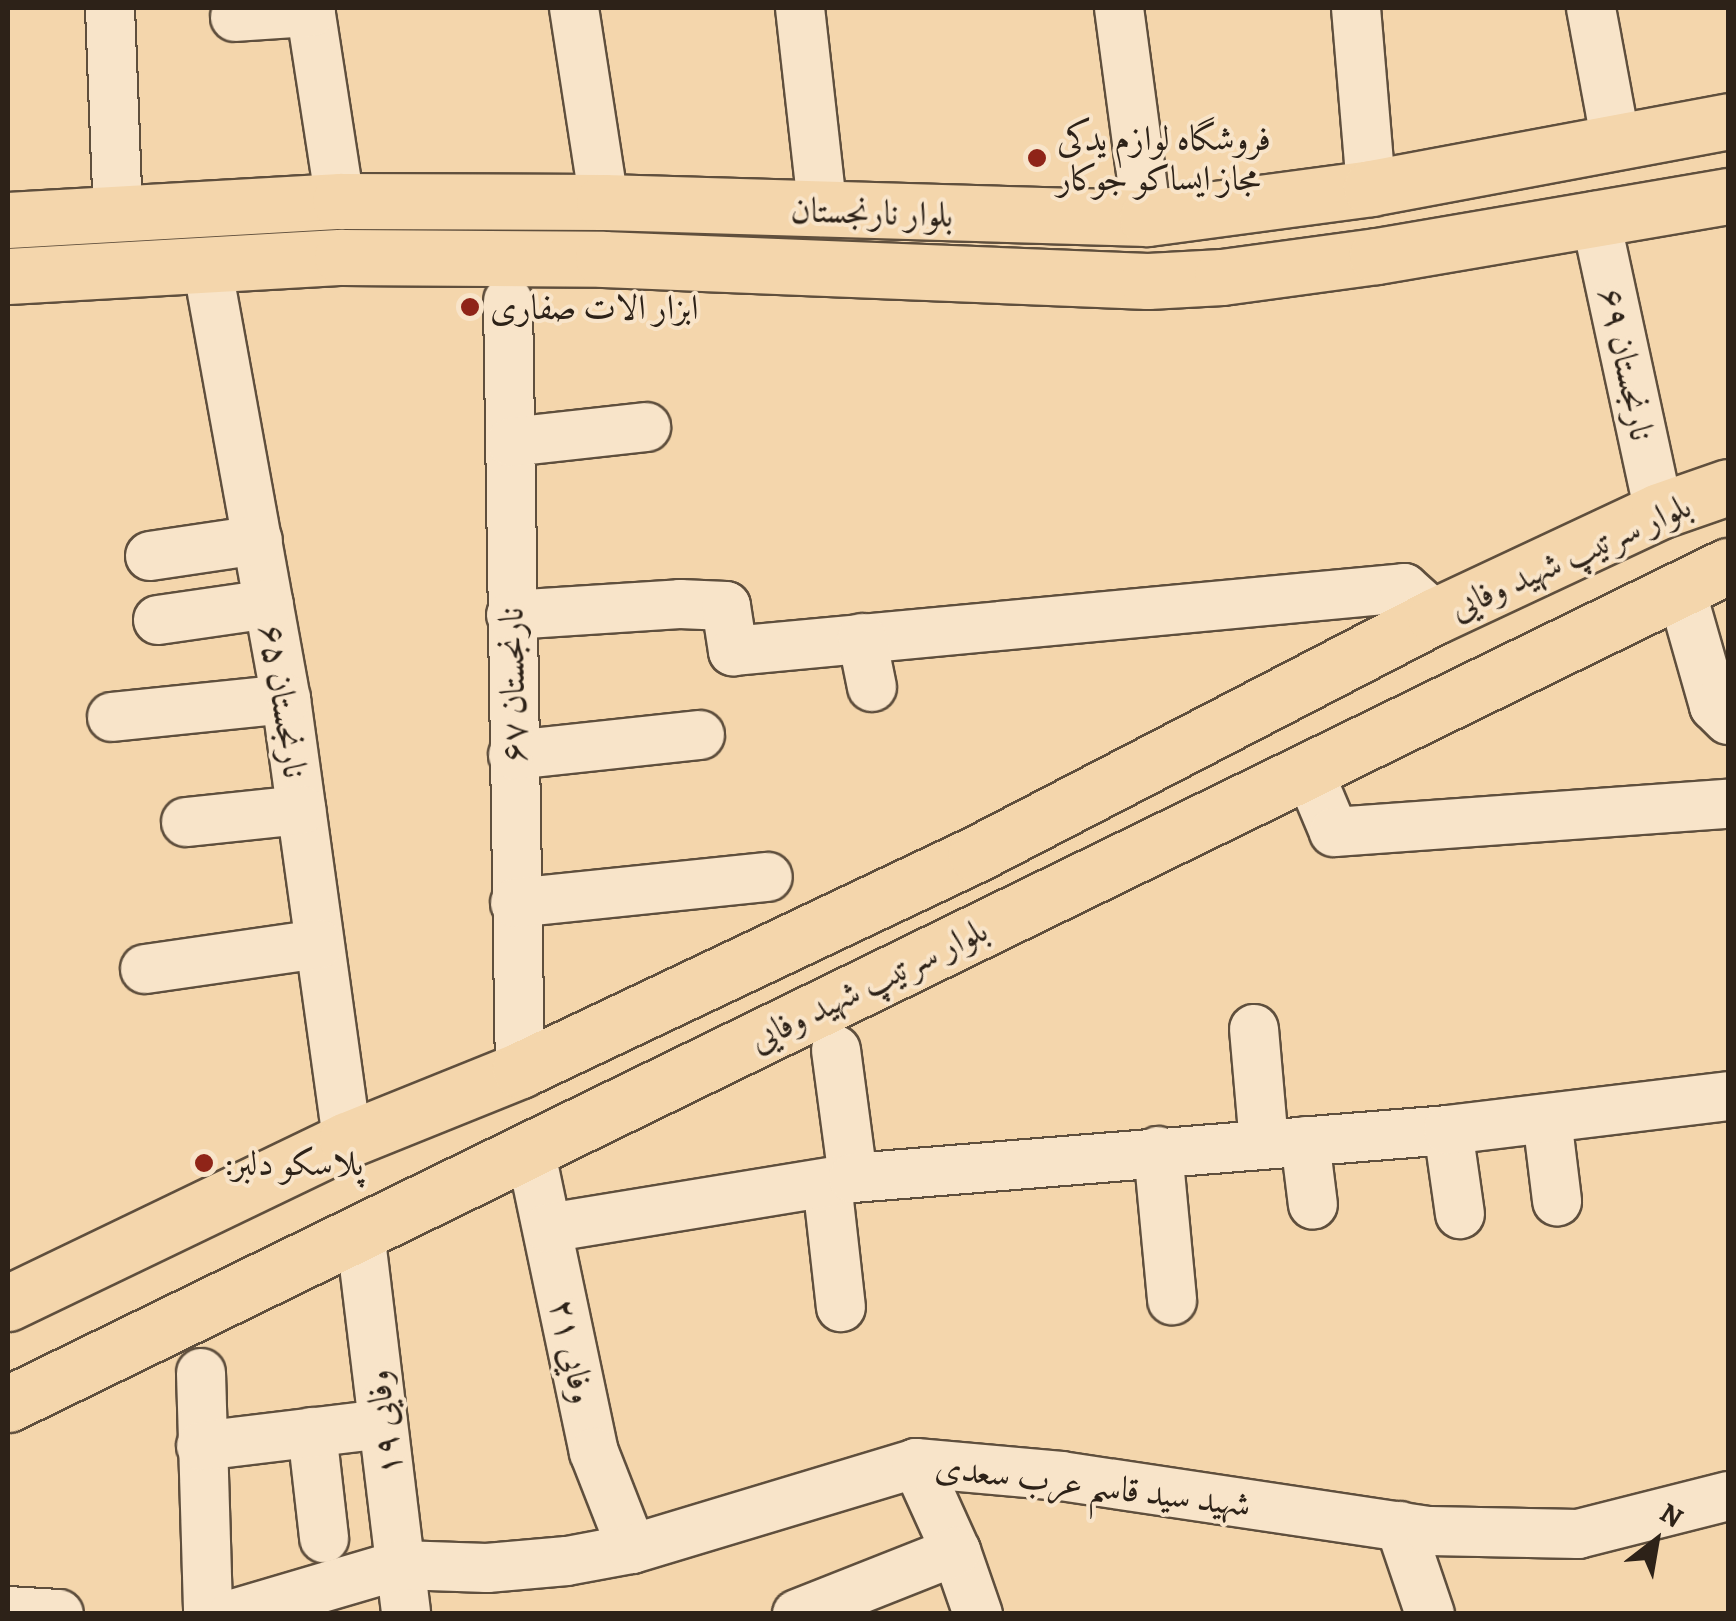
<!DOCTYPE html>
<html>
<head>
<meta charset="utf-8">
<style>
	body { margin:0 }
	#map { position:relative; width:1736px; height:1621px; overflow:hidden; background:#f4d6ac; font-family:Alegreya,Amiri,serif }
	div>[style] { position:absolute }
	.roads { filter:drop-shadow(2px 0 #5f4f3d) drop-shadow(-2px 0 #5f4f3d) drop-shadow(0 2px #5f4f3d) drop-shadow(0 -2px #5f4f3d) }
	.minor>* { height:48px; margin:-24px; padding:0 24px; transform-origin:24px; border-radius:24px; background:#f8e4c9 }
	.major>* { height:55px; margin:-27.5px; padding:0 27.5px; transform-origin:27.5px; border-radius:27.5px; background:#f4d6ac }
	.dots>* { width:28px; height:28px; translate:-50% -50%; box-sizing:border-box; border:5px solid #f8e4c9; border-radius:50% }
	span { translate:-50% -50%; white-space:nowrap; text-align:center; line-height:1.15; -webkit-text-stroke:8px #f8e4c9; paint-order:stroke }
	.poi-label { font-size:35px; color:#2d2218 }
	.left { translate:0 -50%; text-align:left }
	.street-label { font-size:35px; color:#2d2218 }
	.frame { position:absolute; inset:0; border:10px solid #2d2218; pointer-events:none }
	.north { position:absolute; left:1606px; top:1491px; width:100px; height:100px; -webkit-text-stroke:8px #f8e4c9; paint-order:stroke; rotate:31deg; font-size:28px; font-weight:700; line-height:40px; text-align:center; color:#2d2218 }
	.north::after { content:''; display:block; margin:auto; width:35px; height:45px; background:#2d2218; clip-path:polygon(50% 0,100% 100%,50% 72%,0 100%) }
</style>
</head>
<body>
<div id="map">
	<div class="roads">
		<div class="minor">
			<div style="left:110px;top:8px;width:206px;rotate:87.8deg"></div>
			<div style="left:310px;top:8px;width:195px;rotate:81.2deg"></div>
			<div style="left:574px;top:8px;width:196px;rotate:81.2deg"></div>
			<div style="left:800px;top:8px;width:205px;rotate:83.6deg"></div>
			<div style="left:1119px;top:8px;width:212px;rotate:82.4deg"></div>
			<div style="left:1356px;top:8px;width:181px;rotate:85.2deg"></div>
			<div style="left:1591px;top:8px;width:137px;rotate:79.5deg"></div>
			<div style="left:235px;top:17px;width:76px;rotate:-3.8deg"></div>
			<div style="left:1595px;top:216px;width:302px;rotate:77.8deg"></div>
			<div style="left:207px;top:265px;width:441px;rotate:79.7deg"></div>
			<div style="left:286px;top:699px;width:445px;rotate:82.1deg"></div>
			<div style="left:508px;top:301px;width:769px;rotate:89.11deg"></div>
			<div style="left:511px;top:442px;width:136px;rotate:-6.3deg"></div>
			<div style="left:150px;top:556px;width:109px;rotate:-8.4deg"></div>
			<div style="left:1681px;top:590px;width:121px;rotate:74.1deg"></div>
			<div style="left:1714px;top:706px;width:20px;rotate:45deg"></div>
			<div style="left:511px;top:615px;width:169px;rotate:-3.7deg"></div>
			<div style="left:680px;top:604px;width:46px;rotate:2.5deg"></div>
			<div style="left:726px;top:606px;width:46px;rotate:81.2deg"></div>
			<div style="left:733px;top:651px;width:674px;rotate:-5.36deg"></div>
			<div style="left:1404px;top:588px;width:42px;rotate:42.1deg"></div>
			<div style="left:158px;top:620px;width:112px;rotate:-8.2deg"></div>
			<div style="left:862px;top:638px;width:50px;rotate:78.5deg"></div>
			<div style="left:112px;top:717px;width:175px;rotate:-5.9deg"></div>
			<div style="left:513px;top:755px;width:188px;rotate:-6.1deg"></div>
			<div style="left:1308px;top:770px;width:67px;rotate:67.2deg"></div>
			<div style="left:1334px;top:832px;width:395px;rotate:-4.1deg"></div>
			<div style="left:186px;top:822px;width:116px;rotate:-6deg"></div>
			<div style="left:515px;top:903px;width:254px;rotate:-5.9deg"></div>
			<div style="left:145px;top:969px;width:176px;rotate:-8.2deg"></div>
			<div style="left:1254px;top:1029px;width:114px;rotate:85deg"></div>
			<div style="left:836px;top:1050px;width:129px;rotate:82.4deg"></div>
			<div style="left:1547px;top:1119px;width:83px;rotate:83deg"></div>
			<div style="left:1448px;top:1130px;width:85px;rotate:81.9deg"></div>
			<div style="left:1305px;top:1141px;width:64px;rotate:82.9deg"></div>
			<div style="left:530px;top:1149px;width:310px;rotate:78.1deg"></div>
			<div style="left:594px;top:1452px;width:104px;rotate:68.6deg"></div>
			<div style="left:1158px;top:1151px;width:150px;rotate:84.6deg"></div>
			<div style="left:827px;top:1183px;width:125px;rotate:83.6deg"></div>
			<div style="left:548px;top:1228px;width:309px;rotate:-9.3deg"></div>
			<div style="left:853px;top:1178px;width:597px;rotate:-4.61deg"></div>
			<div style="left:1448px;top:1130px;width:282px;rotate:-6.9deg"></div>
			<div style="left:360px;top:1232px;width:385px;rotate:83.1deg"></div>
			<div style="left:201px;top:1373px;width:241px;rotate:88.3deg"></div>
			<div style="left:312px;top:1432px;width:107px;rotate:83.5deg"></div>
			<div style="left:201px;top:1446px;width:183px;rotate:-6.9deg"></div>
			<div style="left:916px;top:1463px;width:97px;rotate:65.6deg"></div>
			<div style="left:956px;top:1551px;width:67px;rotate:70.8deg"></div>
			<div style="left:1400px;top:1526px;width:93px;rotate:71.2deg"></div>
			<div style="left:8px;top:1611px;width:51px;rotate:3.4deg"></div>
			<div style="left:233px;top:1614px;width:174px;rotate:-16.4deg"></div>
			<div style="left:400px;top:1565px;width:87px;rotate:2deg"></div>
			<div style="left:487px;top:1568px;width:80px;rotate:-5deg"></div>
			<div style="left:567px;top:1561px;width:66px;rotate:-10.5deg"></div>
			<div style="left:632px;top:1549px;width:297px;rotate:-16.8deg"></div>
			<div style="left:916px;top:1463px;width:146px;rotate:5.1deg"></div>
			<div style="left:1061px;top:1476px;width:373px;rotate:8.5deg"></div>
			<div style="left:1430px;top:1531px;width:148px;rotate:1.2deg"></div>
			<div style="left:1578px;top:1534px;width:155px;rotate:-14.2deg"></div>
			<div style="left:797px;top:1614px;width:171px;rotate:-21.6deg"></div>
		</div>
		<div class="major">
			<div style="left:8px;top:220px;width:333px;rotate:-3.3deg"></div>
			<div style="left:340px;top:201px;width:264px;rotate:0.2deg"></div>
			<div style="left:604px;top:202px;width:543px;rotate:1.69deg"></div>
			<div style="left:1147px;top:218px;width:226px;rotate:-7.6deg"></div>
			<div style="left:1371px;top:188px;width:363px;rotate:-10.6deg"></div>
			<div style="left:8px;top:276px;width:335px;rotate:-3.3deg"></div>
			<div style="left:342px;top:257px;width:261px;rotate:0.4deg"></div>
			<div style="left:603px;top:259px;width:545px;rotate:2.31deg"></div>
			<div style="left:1148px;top:281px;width:74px;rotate:-3.1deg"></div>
			<div style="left:1222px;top:277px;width:156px;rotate:-7.7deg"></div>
			<div style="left:1377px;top:256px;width:356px;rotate:-9.7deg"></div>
			<div style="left:8px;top:1303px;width:376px;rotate:-25.7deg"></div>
			<div style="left:347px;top:1140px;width:187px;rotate:-22deg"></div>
			<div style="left:520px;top:1070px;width:505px;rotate:-25.35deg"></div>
			<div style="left:976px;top:854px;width:517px;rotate:-27.41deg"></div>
			<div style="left:1435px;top:616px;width:247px;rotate:-25.1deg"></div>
			<div style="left:1659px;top:511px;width:73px;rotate:-19.2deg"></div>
			<div style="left:8px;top:1404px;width:1913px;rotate:-25.98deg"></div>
		</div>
	</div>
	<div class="dots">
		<div style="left:1037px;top:158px;background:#8f2418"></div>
		<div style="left:470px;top:307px;background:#8f2418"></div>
		<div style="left:204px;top:1163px;background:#8f2418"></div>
	</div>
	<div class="poi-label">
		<span class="left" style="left:1057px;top:158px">فروشگاه لوازم یدکی<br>مجاز ایساکو جوکار</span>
		<span class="left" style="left:490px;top:307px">ابزار الات صفاری</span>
		<span class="left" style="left:224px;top:1163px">:پلاسکو دلبر</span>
	</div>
	<div class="street-label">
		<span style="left:872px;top:212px;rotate:2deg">بلوار نارنجستان</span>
		<span style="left:1627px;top:364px;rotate:78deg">نارنجستان ۶۹</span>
		<span style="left:1570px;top:556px;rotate:-24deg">بلوار سرتیپ شهید وفایی</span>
		<span style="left:512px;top:685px;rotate:-91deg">نارنجستان ۶۷</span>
		<span style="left:284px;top:701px;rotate:81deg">نارنجستان ۶۵</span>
		<span style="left:868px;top:984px;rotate:-26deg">بلوار سرتیپ شهید وفایی</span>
		<span style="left:573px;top:1351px;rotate:78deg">وفایی ۲۱</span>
		<span style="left:383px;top:1423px;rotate:-97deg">وفایی ۱۹</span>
		<span style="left:1093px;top:1485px;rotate:7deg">شهید سید قاسم عرب سعدی</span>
	</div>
	<div class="frame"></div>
	<div class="north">N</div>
</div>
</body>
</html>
